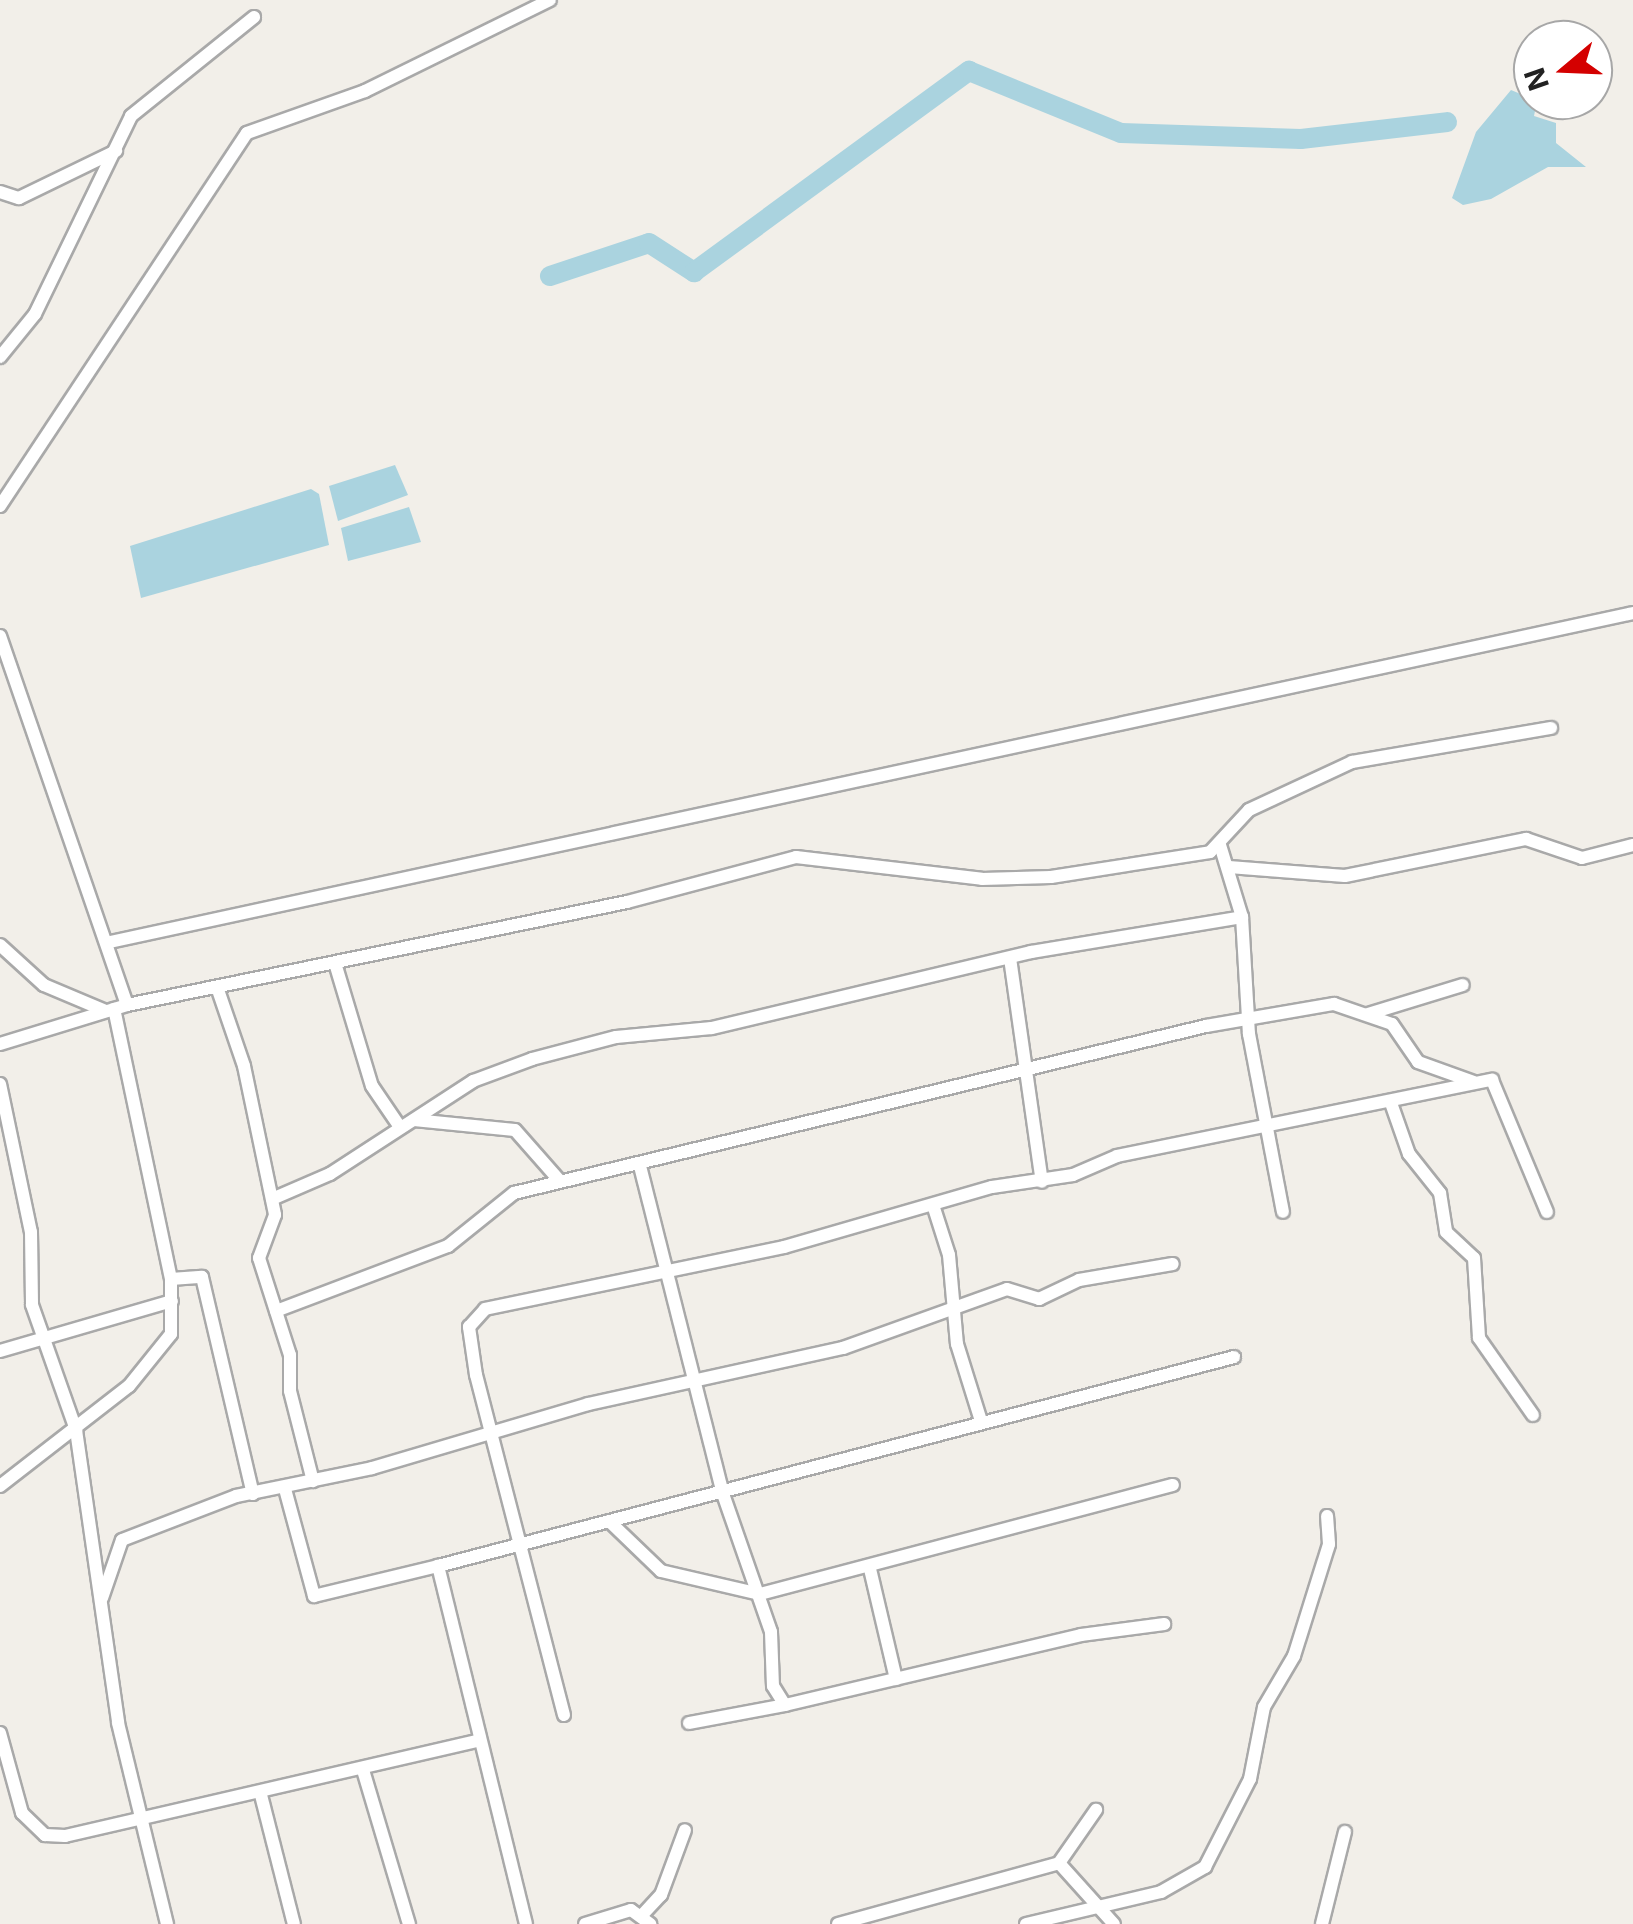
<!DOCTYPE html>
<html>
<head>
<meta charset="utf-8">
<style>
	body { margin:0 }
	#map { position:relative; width:1633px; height:1924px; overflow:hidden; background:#f2efe9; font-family:Inter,sans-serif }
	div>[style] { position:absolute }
	.water>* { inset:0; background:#aad3df }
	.river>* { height:20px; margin:-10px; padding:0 10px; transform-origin:10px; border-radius:10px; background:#aad3df }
	.roads { filter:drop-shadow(2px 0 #a9a9a9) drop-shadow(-2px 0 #a9a9a9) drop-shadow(0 2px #a9a9a9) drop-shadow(0 -2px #a9a9a9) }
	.minor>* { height:12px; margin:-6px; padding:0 6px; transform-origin:6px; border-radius:6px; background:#fff }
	span { translate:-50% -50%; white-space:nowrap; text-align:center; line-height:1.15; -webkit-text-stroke:9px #fff; paint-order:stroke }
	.north { position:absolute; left:1513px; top:20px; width:100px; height:100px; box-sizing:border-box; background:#fff; border:2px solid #a7a7a7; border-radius:50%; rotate:251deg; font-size:28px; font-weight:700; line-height:40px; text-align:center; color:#222 }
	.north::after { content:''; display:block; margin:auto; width:35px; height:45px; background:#d40000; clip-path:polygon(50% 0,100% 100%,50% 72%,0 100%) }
</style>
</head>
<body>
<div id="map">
	<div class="water">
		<div style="clip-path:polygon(1511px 90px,1537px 101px,1534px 116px,1556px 123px,1556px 143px,1586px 167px,1548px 167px,1491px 199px,1463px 205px,1452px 198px,1476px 132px)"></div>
		<div style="clip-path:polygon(395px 465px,408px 495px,338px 521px,329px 486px)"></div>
		<div style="clip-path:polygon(311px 489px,319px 494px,329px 545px,141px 598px,130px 546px)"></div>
		<div style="clip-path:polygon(409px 507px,421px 542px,348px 561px,341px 528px)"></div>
	</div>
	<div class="river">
		<div style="left:550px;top:276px;width:104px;rotate:-18.4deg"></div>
		<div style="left:649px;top:243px;width:54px;rotate:32.8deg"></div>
		<div style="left:694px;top:272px;width:341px;rotate:-36.2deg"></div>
		<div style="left:969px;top:71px;width:164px;rotate:22.2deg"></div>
		<div style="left:1121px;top:133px;width:180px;rotate:1.9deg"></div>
		<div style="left:1301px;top:139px;width:147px;rotate:-6.6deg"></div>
	</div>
	<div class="roads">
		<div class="minor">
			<div style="left:0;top:192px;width:20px;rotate:18deg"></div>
			<div style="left:19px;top:198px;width:108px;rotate:-25.9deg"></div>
			<div style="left:0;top:357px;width:55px;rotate:-50.9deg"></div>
			<div style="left:35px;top:314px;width:220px;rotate:-64.1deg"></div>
			<div style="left:131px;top:116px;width:158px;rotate:-38.8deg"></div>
			<div style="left:0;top:506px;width:447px;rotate:-56.5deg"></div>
			<div style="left:247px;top:133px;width:125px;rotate:-19.6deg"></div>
			<div style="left:365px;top:91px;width:206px;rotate:-26.2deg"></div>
			<div style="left:0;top:636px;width:390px;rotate:71deg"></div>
			<div style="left:1220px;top:845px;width:75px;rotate:73deg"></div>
			<div style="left:1242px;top:917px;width:117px;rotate:86.6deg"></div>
			<div style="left:1249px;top:1034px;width:181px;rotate:79.2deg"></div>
			<div style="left:1229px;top:867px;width:116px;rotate:4.4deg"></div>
			<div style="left:1345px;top:876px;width:185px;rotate:-11.6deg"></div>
			<div style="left:1526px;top:839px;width:59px;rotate:18.7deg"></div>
			<div style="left:1582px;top:858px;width:53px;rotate:-14.3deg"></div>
			<div style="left:110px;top:942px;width:1558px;rotate:-12.19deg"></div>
			<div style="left:0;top:945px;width:59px;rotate:42.3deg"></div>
			<div style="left:44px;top:985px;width:67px;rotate:22.8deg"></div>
			<div style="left:1010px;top:958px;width:226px;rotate:81.9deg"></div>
			<div style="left:335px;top:963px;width:128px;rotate:73.3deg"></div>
			<div style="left:372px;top:1086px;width:50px;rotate:55.7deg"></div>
			<div style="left:217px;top:987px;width:83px;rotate:71.1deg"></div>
			<div style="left:244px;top:1066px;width:152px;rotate:78.2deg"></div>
			<div style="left:275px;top:1215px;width:46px;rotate:110.4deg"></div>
			<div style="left:259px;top:1258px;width:102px;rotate:72.3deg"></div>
			<div style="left:290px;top:1355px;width:36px;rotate:90deg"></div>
			<div style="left:290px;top:1391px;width:93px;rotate:75.7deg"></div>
			<div style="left:1368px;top:1014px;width:99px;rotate:-17deg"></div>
			<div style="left:0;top:1044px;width:133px;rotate:-17.1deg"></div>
			<div style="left:127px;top:1005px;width:510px;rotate:-11.64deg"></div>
			<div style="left:627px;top:902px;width:175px;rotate:-14.9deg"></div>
			<div style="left:796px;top:857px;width:187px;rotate:6.7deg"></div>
			<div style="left:982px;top:879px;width:69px;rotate:-1.7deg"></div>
			<div style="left:1051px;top:877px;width:161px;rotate:-8.9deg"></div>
			<div style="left:1210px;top:852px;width:57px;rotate:-47.1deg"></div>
			<div style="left:1249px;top:810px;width:114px;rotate:-25deg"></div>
			<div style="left:1352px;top:762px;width:202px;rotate:-9.7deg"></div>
			<div style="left:0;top:1084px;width:151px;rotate:78.2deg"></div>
			<div style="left:31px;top:1232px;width:73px;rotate:89.2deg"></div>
			<div style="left:32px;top:1305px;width:133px;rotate:70.6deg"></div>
			<div style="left:76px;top:1430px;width:296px;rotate:81.8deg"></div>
			<div style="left:118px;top:1723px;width:207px;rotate:76.3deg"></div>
			<div style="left:1391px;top:1103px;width:54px;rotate:70.6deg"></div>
			<div style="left:1409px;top:1154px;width:50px;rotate:51.5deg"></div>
			<div style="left:1440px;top:1193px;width:39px;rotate:81deg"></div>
			<div style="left:1446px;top:1232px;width:38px;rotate:43deg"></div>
			<div style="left:1474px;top:1258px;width:80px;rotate:86.4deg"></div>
			<div style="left:1479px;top:1338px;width:94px;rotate:55deg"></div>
			<div style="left:414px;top:1120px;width:101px;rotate:5.7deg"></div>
			<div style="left:515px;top:1130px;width:67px;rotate:48.7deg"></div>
			<div style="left:640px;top:1166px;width:335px;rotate:75.8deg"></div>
			<div style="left:722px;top:1491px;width:149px;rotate:70.8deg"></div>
			<div style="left:771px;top:1632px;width:54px;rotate:87.9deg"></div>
			<div style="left:773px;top:1686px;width:22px;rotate:58deg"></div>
			<div style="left:785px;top:1705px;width:304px;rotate:-13.3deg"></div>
			<div style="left:1081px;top:1635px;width:84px;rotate:-7.5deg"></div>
			<div style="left:272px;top:1199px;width:63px;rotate:-23.3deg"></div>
			<div style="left:330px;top:1174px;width:171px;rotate:-33deg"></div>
			<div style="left:473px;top:1081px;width:63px;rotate:-20.4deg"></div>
			<div style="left:532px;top:1059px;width:87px;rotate:-14.7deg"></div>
			<div style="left:616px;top:1037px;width:96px;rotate:-5.4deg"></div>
			<div style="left:712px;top:1028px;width:328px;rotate:-13.4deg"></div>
			<div style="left:1031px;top:952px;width:214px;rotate:-9.4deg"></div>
			<div style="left:934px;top:1208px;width:49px;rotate:72.3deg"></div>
			<div style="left:949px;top:1255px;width:89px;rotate:84.9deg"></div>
			<div style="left:957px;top:1344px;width:81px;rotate:72.7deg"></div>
			<div style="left:171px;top:1279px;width:31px;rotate:-4deg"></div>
			<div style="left:202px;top:1277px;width:223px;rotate:76.8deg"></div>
			<div style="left:276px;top:1311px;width:184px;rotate:-20.7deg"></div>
			<div style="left:448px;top:1246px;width:85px;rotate:-38.8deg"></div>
			<div style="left:514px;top:1193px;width:712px;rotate:-13.57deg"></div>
			<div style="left:1206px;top:1026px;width:130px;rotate:-9.8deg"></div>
			<div style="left:1334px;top:1004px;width:61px;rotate:19deg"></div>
			<div style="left:1392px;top:1024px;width:46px;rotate:55.6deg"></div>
			<div style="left:1418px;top:1062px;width:59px;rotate:19.7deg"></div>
			<div style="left:0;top:1351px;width:179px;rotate:-16.2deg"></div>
			<div style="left:0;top:1486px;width:163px;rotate:-37.8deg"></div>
			<div style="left:129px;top:1386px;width:67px;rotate:-51.1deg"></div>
			<div style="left:171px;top:1334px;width:55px;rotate:-90deg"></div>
			<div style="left:171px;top:1279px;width:276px;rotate:-101.9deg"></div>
			<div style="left:285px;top:1489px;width:111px;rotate:74.8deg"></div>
			<div style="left:314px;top:1596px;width:128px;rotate:-13.6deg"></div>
			<div style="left:609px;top:1521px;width:72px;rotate:43.9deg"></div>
			<div style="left:661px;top:1571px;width:102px;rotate:13.1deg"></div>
			<div style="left:760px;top:1594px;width:427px;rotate:-14.8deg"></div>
			<div style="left:870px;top:1569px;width:113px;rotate:76.7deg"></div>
			<div style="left:102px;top:1598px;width:61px;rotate:-71deg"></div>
			<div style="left:122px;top:1540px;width:122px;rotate:-21.1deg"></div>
			<div style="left:236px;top:1496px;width:139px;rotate:-11.6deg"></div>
			<div style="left:372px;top:1468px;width:225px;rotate:-16.5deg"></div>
			<div style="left:588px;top:1404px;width:261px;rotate:-12.4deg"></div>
			<div style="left:843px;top:1348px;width:174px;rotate:-19.8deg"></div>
			<div style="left:1007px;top:1289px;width:34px;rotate:17deg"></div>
			<div style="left:1039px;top:1299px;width:44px;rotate:-25.4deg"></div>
			<div style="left:1079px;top:1280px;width:95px;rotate:-9.7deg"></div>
			<div style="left:564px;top:1715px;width:351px;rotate:-104.5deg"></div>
			<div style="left:476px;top:1375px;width:49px;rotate:-98.3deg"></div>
			<div style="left:469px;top:1327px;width:24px;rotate:-48deg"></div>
			<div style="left:485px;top:1309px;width:305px;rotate:-11.7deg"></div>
			<div style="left:784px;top:1247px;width:216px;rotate:-16.1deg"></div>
			<div style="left:992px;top:1187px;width:82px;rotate:-8.4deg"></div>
			<div style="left:1073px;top:1175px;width:48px;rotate:-23.4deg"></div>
			<div style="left:1117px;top:1156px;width:383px;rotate:-11.5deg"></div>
			<div style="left:1492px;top:1080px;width:143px;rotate:67.4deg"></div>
			<div style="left:689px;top:1723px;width:98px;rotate:-10.6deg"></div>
			<div style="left:0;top:1733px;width:83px;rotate:74.6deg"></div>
			<div style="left:22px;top:1813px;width:32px;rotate:44deg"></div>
			<div style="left:45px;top:1835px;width:20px;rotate:3deg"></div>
			<div style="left:65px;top:1836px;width:423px;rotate:-13deg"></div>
			<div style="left:363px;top:1770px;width:161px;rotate:73.4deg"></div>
			<div style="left:261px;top:1795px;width:133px;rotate:75.7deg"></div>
			<div style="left:1059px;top:1863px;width:82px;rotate:48deg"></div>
			<div style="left:644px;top:1913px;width:25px;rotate:-47deg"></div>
			<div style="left:661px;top:1895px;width:69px;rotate:-69.7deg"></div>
			<div style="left:526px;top:1924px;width:369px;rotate:-103.8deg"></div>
			<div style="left:438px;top:1566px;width:823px;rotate:-14.71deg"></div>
			<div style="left:585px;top:1924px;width:48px;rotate:-16.9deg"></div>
			<div style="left:631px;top:1910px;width:24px;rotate:36deg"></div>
			<div style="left:838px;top:1924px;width:229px;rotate:-15.4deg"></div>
			<div style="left:1059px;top:1863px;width:65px;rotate:-55.1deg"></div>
			<div style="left:1026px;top:1924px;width:139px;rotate:-13.3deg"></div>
			<div style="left:1161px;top:1892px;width:51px;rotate:-29.6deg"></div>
			<div style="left:1205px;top:1867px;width:99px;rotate:-62.9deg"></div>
			<div style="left:1250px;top:1779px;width:73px;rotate:-79deg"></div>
			<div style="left:1264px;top:1707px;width:59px;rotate:-59.5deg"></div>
			<div style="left:1294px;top:1656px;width:117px;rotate:-72.6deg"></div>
			<div style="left:1329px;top:1544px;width:28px;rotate:-94deg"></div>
			<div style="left:1322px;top:1924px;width:95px;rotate:-76deg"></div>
		</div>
	</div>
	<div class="north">N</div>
</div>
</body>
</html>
